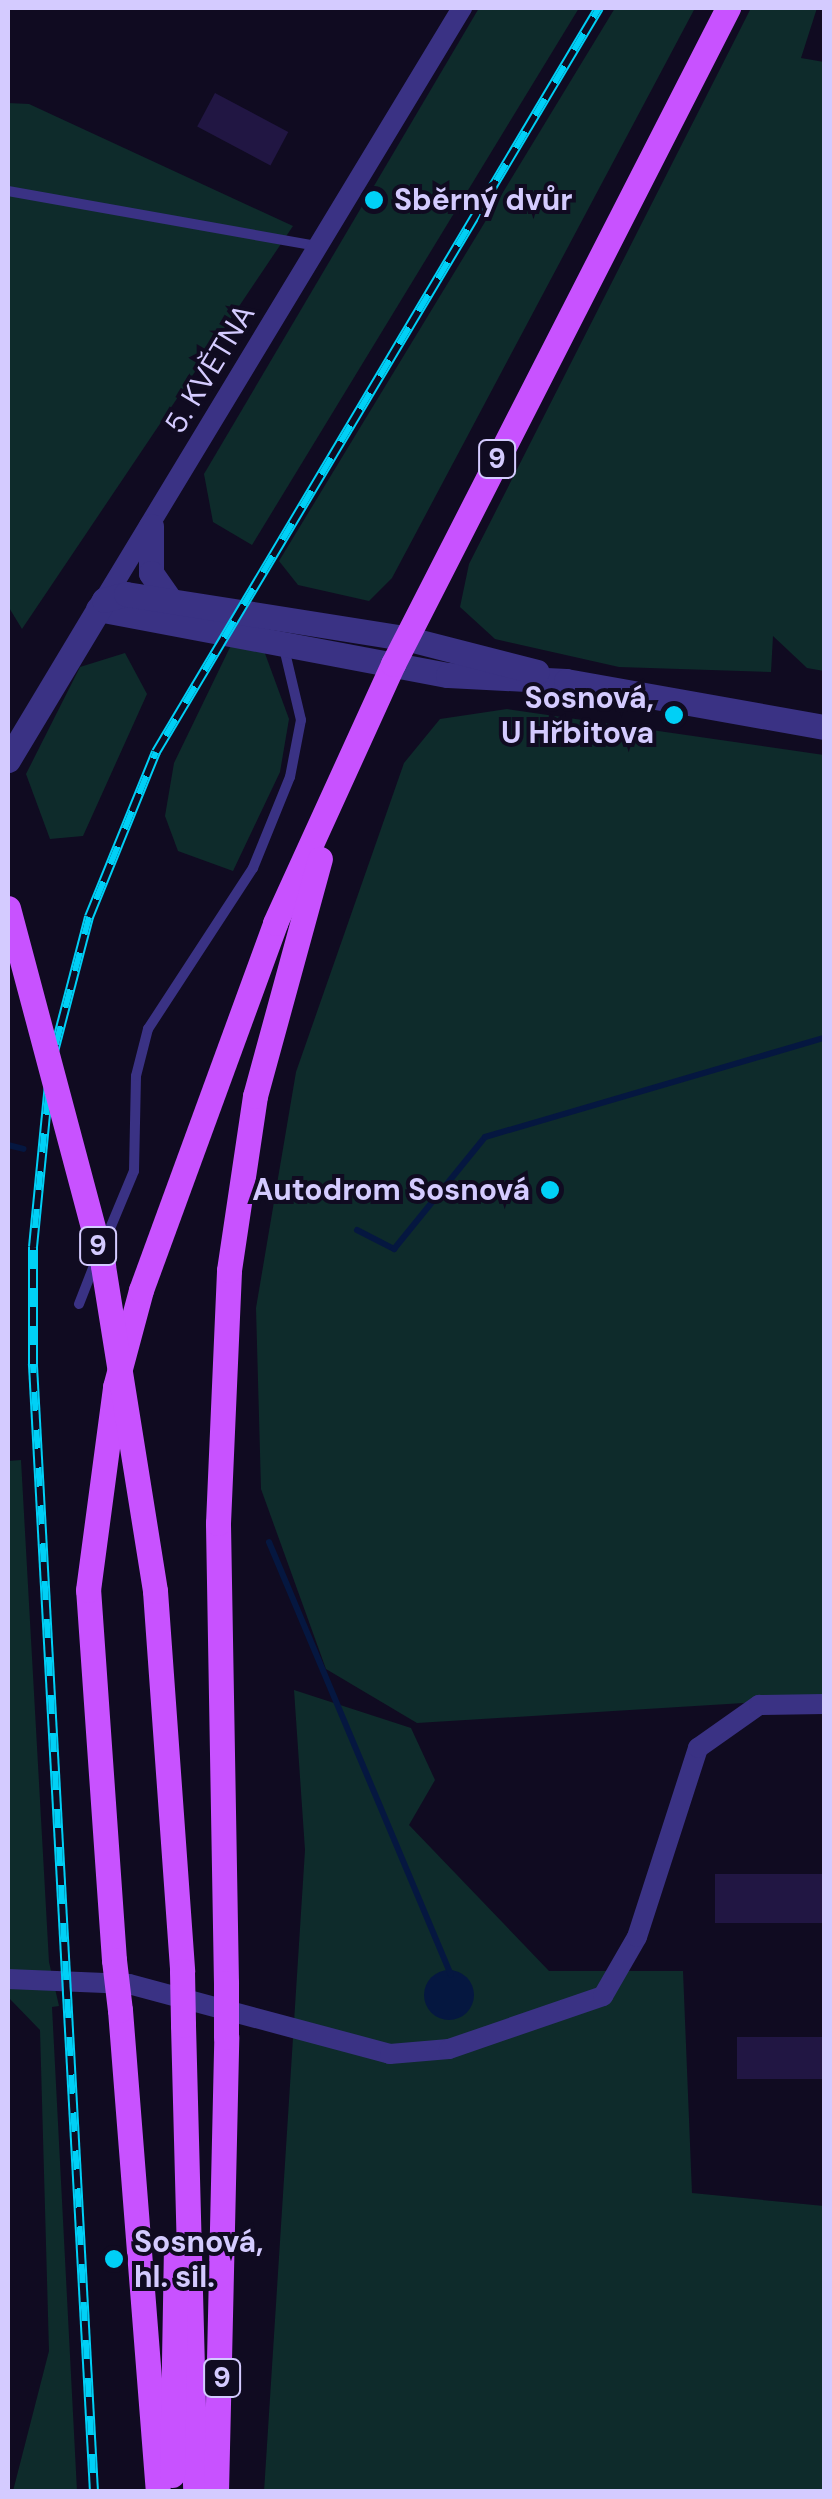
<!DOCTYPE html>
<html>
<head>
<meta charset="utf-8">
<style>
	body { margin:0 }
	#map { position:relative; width:832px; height:2499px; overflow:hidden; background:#100b21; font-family:"DM Sans",sans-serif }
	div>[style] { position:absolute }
	.green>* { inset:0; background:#0e2b2b }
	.water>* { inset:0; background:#051740 }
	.round { border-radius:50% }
	.stream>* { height:6px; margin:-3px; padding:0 3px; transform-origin:3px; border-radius:3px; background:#051740 }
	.building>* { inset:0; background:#211643; transform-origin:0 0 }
	.service>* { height:10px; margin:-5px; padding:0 5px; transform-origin:5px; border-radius:5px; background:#3a3284 }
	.minor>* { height:20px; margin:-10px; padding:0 10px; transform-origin:10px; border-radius:10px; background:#3a3284 }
	.tertiary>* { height:25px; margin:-12.5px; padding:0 12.5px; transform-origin:12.5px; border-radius:12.5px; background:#3a3284 }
	.primary>* { height:25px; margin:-12.5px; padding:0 12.5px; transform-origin:12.5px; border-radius:12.5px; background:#c852ff }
	.rail>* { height:10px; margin-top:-5px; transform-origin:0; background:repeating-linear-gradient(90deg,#100b21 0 19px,#00d0f6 0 38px); box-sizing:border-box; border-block:2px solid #00d0f6 }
	.primary-bridge>* { height:25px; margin:-12.5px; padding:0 12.5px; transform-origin:12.5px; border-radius:12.5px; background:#c852ff }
	.dots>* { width:28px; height:28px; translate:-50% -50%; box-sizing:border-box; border:5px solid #100b21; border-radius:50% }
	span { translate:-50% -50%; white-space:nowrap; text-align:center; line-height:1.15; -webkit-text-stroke:8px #100b21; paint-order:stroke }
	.shield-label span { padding:2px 8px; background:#100b21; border:2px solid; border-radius:8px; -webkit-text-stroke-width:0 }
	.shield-label { font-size:28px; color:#d4cbff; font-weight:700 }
	.poi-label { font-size:30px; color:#d4cbff; font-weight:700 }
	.left { translate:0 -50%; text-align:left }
	.right { translate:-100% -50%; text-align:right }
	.street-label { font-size:30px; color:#d4cbff }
	.frame { position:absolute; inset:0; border:10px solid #d4cbff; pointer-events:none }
</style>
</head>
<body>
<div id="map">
	<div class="green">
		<div style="clip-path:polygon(479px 8px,579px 8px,252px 545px,213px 522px,204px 474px)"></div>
		<div style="clip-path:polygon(615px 8px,695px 8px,392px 578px,369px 601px,298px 585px,279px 561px)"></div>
		<div style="clip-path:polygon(751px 8px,817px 8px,801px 58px,824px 62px,824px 671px,807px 668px,773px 636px,771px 672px,619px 667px,495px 639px,460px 607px,469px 564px)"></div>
		<div style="clip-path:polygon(8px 103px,29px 104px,293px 226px,22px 629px,8px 606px)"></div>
		<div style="clip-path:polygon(234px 639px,263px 648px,289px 719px,280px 772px,233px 871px,178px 851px,165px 816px,174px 763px)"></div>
		<div style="clip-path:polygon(125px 653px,147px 694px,83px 836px,50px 839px,26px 774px,80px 667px)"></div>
		<div style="clip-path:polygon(507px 709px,824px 755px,824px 1698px,417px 1723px,326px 1669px,261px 1489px,256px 1308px,296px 1072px,404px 763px,440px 719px)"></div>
		<div style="clip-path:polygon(21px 1460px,49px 1962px,59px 2006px,52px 2007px,77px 2491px,13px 2491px,49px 2351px,40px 2030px,8px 1997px,8px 1461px)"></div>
		<div style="clip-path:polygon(294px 1690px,411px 1728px,435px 1780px,409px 1825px,549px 1971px,683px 1971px,692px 2193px,824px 2206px,824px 2491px,264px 2492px,305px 1850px)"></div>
	</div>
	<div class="water">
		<div class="round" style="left:424px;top:1970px;width:50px;height:50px"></div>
	</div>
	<div class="stream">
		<div style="left:8px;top:1145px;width:16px;rotate:14deg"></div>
		<div style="left:357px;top:1230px;width:42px;rotate:27.2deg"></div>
		<div style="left:394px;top:1249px;width:144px;rotate:-50.9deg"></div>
		<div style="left:485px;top:1137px;width:353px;rotate:-16.3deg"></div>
		<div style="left:269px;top:1542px;width:469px;rotate:67.2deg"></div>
	</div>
	<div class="building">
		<div style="left:215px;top:93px;width:83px;height:38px;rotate:28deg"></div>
		<div style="left:824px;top:1874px;width:49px;height:109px;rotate:90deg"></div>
		<div style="left:824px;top:2037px;width:42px;height:87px;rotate:90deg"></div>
	</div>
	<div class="service">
		<div style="left:8px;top:191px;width:313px;rotate:10.1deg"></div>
		<div style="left:104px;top:1243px;width:78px;rotate:-67.4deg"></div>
		<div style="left:134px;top:1171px;width:95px;rotate:-88.8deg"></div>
		<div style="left:136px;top:1076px;width:49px;rotate:-75.7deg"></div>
		<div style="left:148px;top:1029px;width:192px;rotate:-56.9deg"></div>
		<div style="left:253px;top:868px;width:98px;rotate:-67.9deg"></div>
		<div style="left:290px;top:777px;width:58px;rotate:-79.1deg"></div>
		<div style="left:301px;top:720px;width:78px;rotate:-103.3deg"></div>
		<div style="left:79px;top:1304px;width:44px;rotate:-68.7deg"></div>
	</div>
	<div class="minor">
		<div style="left:104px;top:600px;width:692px;rotate:-58.84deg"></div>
		<div style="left:8px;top:1979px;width:121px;rotate:2.4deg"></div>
		<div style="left:129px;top:1984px;width:270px;rotate:15deg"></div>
		<div style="left:390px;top:2054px;width:59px;rotate:-4.8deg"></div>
		<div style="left:449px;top:2049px;width:163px;rotate:-19deg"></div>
		<div style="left:603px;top:1996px;width:68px;rotate:-60deg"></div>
		<div style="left:637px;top:1937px;width:199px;rotate:-72.1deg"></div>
		<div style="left:698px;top:1748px;width:75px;rotate:-35.2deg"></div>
		<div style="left:759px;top:1705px;width:65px;rotate:-0.9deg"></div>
	</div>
	<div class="tertiary">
		<div style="left:151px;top:526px;width:47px;rotate:90deg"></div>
		<div style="left:151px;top:573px;width:32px;rotate:55deg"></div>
		<div style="left:98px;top:609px;width:356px;rotate:10.7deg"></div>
		<div style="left:448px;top:675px;width:118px;rotate:2.9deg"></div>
		<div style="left:566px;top:681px;width:262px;rotate:10.1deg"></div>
		<div style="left:8px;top:760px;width:187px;rotate:-59deg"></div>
		<div style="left:104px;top:600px;width:23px;rotate:-15deg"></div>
		<div style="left:126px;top:594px;width:282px;rotate:9deg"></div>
		<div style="left:405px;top:638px;width:136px;rotate:14.4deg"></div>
	</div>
	<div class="primary">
		<div style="left:155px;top:1591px;width:381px;rotate:85.9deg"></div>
		<div style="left:114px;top:1960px;width:371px;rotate:-94deg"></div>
		<div style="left:88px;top:1590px;width:205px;rotate:-82.4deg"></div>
		<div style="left:115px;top:1387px;width:100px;rotate:-75deg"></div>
		<div style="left:141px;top:1290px;width:391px;rotate:-69.9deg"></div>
		<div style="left:275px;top:923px;width:285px;rotate:-65.5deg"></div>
		<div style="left:393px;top:664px;width:737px;rotate:-62.95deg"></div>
		<div style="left:226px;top:1983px;width:460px;rotate:-91deg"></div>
		<div style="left:218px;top:1523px;width:253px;rotate:-87.5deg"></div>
		<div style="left:229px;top:1270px;width:176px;rotate:-81.5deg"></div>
		<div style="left:255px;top:1096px;width:246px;rotate:-74.7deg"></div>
		<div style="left:120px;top:2010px;width:483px;rotate:85.5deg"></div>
		<div style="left:183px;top:2025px;width:467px;rotate:88.5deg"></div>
		<div style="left:172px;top:2475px;width:225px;rotate:-89deg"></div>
		<div style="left:216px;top:2492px;width:455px;rotate:-88.7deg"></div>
	</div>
	<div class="rail">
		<div style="left:94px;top:2492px;width:1130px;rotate:-93.1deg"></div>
		<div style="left:33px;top:1364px;width:117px;rotate:-90deg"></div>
		<div style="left:33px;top:1247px;width:185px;rotate:-84.4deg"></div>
		<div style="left:51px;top:1063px;width:151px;rotate:-75.4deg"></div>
		<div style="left:89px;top:917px;width:178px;rotate:-67.9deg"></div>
		<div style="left:156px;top:752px;width:866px;rotate:-59.23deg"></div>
	</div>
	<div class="primary-bridge">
		<div style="left:8px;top:908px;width:370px;rotate:75.1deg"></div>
		<div style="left:103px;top:1266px;width:329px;rotate:80.9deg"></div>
		<div style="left:114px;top:1960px;width:50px;rotate:83.2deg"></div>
		<div style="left:182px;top:1971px;width:54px;rotate:88.9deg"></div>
		<div style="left:226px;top:2037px;width:54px;rotate:-90deg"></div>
	</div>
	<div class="dots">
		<div style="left:374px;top:200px;background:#00d0f6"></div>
		<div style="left:674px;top:715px;background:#00d0f6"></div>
		<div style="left:550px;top:1190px;background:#00d0f6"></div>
		<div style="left:114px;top:2259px;background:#00d0f6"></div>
	</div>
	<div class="shield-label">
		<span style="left:497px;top:459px">9</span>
		<span style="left:98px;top:1246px">9</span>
		<span style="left:222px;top:2378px">9</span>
	</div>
	<div class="poi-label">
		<span class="left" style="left:394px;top:200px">Sběrný dvůr</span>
		<span class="right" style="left:654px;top:715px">Sosnová,<br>U Hřbitova</span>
		<span class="right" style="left:530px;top:1190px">Autodrom Sosnová</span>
		<span class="left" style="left:134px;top:2259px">Sosnová,<br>hl. sil.</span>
	</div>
	<div class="street-label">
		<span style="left:210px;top:369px;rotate:-59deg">5. KVĚTNA</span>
	</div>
	<div class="frame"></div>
</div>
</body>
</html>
